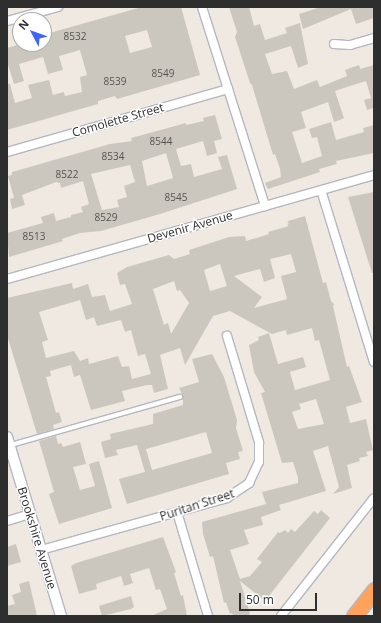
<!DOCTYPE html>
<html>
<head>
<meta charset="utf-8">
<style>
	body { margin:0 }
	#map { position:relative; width:381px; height:623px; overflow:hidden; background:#efe9e1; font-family:"Open Sans",sans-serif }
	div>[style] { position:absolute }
	.building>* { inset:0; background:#cbc7bf }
	.roads { filter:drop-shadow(1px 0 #b4b7c1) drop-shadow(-1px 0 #b4b7c1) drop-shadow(0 1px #b4b7c1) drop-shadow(0 -1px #b4b7c1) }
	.service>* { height:4px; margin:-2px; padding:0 2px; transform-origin:2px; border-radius:2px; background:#fff }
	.minor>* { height:8px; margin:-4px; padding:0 4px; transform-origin:4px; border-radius:4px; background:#fff }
	.tertiary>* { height:10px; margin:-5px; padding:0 5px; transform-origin:5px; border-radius:5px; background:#fff }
	.motorway>* { height:15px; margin:-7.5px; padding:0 7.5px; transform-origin:7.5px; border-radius:7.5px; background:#ffa35c }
	span { translate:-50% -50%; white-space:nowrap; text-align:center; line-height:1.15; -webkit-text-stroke:3px #fff; paint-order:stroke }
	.number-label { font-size:10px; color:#555452 }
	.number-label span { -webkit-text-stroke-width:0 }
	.street-label { font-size:12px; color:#2e2e2e }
	.frame { position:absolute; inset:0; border:8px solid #2e2e2e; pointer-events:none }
	.north { position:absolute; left:12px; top:12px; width:40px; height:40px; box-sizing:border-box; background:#fff; border:1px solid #ababab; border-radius:50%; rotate:311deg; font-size:11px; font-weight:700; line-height:16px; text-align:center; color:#2e2e2e }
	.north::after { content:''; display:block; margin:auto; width:14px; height:18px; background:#4264fb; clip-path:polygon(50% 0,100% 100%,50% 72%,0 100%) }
	.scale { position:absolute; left:239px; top:593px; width:78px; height:18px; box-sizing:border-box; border:2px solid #2e2e2e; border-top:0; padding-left:5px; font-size:12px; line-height:14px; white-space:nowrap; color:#2e2e2e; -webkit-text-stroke:3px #fff; paint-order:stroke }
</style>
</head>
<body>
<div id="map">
	<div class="building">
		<div style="clip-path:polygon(evenodd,142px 7px,181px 7px,200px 75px,117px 99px,115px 96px,98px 101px,98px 104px,7px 130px,7px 84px,10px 84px,15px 103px,32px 98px,28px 85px,49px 80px,53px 95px,64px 92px,65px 96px,82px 92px,80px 77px,87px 75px,80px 50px,59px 56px,63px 70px,48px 74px,43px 57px,19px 64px,24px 81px,14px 84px,7px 61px,7px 48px,21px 44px,44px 44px,46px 34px,142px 7px,147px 30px,152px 47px,130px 53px,125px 36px,147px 30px)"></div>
		<div style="clip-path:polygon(229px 7px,249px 7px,254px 26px,260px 24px,265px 40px,287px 33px,285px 28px,300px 23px,308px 64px,298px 68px,291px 46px,265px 54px,272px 74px,287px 71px,294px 89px,317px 80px,320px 87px,347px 76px,345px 70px,359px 65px,360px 69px,374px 65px,374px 108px,367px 110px,364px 100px,371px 98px,366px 81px,350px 86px,335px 91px,344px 118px,342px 119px,334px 122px,328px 102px,301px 112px,306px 128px,292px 132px,302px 163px,322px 156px,317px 137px,312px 138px,309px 129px,331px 122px,336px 140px,364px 132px,363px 128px,374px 125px,374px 153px,336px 161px,337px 164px,319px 169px,320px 172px,268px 189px,265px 183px,281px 177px,280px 169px,275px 154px,273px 155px,252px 85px,250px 83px,238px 46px,235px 37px,237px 32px)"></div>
		<div style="clip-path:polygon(321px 7px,374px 7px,374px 18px,356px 24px,351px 9px,303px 29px,299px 14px)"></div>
		<div style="clip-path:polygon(evenodd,215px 115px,222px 139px,214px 141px,217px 153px,207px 156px,203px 141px,176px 149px,181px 166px,191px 164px,194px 177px,222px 169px,218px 157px,227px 155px,237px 189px,160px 214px,101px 231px,80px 233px,62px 239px,63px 241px,9px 257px,7px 233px,43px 223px,41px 217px,54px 213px,56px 221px,71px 217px,71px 215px,83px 212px,81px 207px,89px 204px,83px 181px,61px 188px,60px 183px,56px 182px,22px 195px,25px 205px,12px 209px,10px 199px,14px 198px,8px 176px,12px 175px,12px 172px,110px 144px,132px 141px,131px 138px,186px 123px,186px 125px,204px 121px,203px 118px,215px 115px,166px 153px,173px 178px,147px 186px,142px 161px,166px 153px,215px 115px,130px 165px,135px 182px,124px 186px,127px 197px,117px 200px,119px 207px,102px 210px,91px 174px,130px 165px)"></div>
		<div style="clip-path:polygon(374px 192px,374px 273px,372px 273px,348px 197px)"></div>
		<div style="clip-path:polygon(evenodd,305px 216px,323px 283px,326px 282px,331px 301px,334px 304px,333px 306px,347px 367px,349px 366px,362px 402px,346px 407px,350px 423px,366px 419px,373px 450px,366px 452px,368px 456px,359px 458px,360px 461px,347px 465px,352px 488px,333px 494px,339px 487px,328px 446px,313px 451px,326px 491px,279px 505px,281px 510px,261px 517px,263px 525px,244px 530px,249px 544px,230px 550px,240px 579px,250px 576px,262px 562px,257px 559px,278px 532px,280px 533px,285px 530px,288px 533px,291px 529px,295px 532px,314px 511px,318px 514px,321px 510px,330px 518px,265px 601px,240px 581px,250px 613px,248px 616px,233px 616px,232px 613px,230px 614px,226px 602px,224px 603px,213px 556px,210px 557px,203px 534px,202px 522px,266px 504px,262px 492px,298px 483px,298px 478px,293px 462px,282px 463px,261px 393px,265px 392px,254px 372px,249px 345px,259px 340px,258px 337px,269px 333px,278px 364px,303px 357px,306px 367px,290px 372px,295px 390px,330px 380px,319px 340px,315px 341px,312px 328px,287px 335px,286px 330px,272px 334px,230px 311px,213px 316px,185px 365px,180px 348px,160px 355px,168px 389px,154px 393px,152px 385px,147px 385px,122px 391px,125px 401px,91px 410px,80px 375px,74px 377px,71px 365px,50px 371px,51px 376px,46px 377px,56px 413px,59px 412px,62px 422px,53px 425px,54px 429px,37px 434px,7px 335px,7px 298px,72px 283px,73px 289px,88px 284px,92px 297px,105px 295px,110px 311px,132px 304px,125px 284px,120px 285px,117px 273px,127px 267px,169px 255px,174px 259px,190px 254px,189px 250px,229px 237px,245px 236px,246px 241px,263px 236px,269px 234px,268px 232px,289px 226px,288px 221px,305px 216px,291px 254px,296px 272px,281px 276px,287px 299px,254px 308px,262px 297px,234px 276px,260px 269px,264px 282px,275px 278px,270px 259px,291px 254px,305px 216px,220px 264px,227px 286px,210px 291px,204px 270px,220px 264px,305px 216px,174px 281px,177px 291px,180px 290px,189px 303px,171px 334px,168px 323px,164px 325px,153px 289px,174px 281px,305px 216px,80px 300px,86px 320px,94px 317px,97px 326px,121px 320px,125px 332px,131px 330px,138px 356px,145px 354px,151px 374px,132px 379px,129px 366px,122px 367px,118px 356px,89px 364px,88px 358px,80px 361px,74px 351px,46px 358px,42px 342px,48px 340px,39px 312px,80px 300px,305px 216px,316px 399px,324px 424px,298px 429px,292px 412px,301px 409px,299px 404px,316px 399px)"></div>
		<div style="clip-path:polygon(evenodd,212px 354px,224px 377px,237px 420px,236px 428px,243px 451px,238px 452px,240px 459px,226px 463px,229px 474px,127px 504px,119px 479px,145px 472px,137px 445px,116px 450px,118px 455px,105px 458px,101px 442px,111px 439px,110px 434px,153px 424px,153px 414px,183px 405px,183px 396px,179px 388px,199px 382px,192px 359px,212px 354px,206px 432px,212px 453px,152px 470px,146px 449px,206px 432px)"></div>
		<div style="clip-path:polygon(56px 436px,58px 444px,61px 443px,63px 447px,80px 442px,81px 445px,86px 464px,73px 467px,80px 490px,95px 486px,89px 464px,99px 461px,112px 508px,59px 524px,49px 494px,54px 492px,39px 441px)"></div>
		<div style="clip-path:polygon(163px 537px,176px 572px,174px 573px,181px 596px,183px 595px,187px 616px,151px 616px,167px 609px,160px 589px,156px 590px,149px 568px,130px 574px,133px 583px,124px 586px,121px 576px,96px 584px,97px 589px,79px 594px,71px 566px,76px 563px)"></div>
		<div style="clip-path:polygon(16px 544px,21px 562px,7px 566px,7px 547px)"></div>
		<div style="clip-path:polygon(29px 581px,37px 616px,7px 616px,7px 606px,15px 604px,12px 595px,21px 592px,19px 584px)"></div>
		<div style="clip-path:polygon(131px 596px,134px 607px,131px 609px,102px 616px,99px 606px)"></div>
	</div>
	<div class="roads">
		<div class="service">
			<div style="left:11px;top:445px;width:176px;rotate:-15.9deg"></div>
		</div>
		<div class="minor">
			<div style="left:202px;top:7px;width:209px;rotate:72.4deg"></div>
			<div style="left:7px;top:21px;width:53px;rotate:-15.4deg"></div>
			<div style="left:334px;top:44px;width:16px;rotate:4deg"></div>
			<div style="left:350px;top:45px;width:25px;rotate:-16deg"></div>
			<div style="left:7px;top:152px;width:230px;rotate:-15.9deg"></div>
			<div style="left:321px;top:190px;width:180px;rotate:72.9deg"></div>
			<div style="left:7px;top:279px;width:381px;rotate:-15.8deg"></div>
			<div style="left:177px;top:512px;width:109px;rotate:73.4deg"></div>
			<div style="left:7px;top:521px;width:24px;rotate:-17deg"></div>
			<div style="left:41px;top:550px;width:193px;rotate:-15.6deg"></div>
			<div style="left:227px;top:498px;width:27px;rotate:-34deg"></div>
			<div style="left:249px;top:483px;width:23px;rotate:-65deg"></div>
			<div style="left:259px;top:462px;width:20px;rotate:-90deg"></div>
			<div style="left:259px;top:442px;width:111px;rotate:-106.8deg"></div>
			<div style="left:281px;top:616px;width:150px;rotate:-51.8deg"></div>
		</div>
		<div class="tertiary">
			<div style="left:7px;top:437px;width:187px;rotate:73.2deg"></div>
		</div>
		<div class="motorway">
			<div style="left:354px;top:616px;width:33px;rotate:-52deg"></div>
		</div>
	</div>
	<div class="number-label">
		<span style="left:75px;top:37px">8532</span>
		<span style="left:163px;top:74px">8549</span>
		<span style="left:115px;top:82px">8539</span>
		<span style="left:161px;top:142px">8544</span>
		<span style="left:113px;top:157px">8534</span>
		<span style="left:67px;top:175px">8522</span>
		<span style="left:176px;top:198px">8545</span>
		<span style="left:106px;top:218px">8529</span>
		<span style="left:34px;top:237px">8513</span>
	</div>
	<div class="street-label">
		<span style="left:118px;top:120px;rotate:-16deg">Comolette Street</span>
		<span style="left:190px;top:227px;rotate:-16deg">Devenir Avenue</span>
		<span style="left:197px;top:505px;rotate:-18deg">Puritan Street</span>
		<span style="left:37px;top:538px;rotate:73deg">Brookshire Avenue</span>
	</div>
	<div class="frame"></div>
	<div class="north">N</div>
	<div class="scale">50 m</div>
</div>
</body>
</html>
